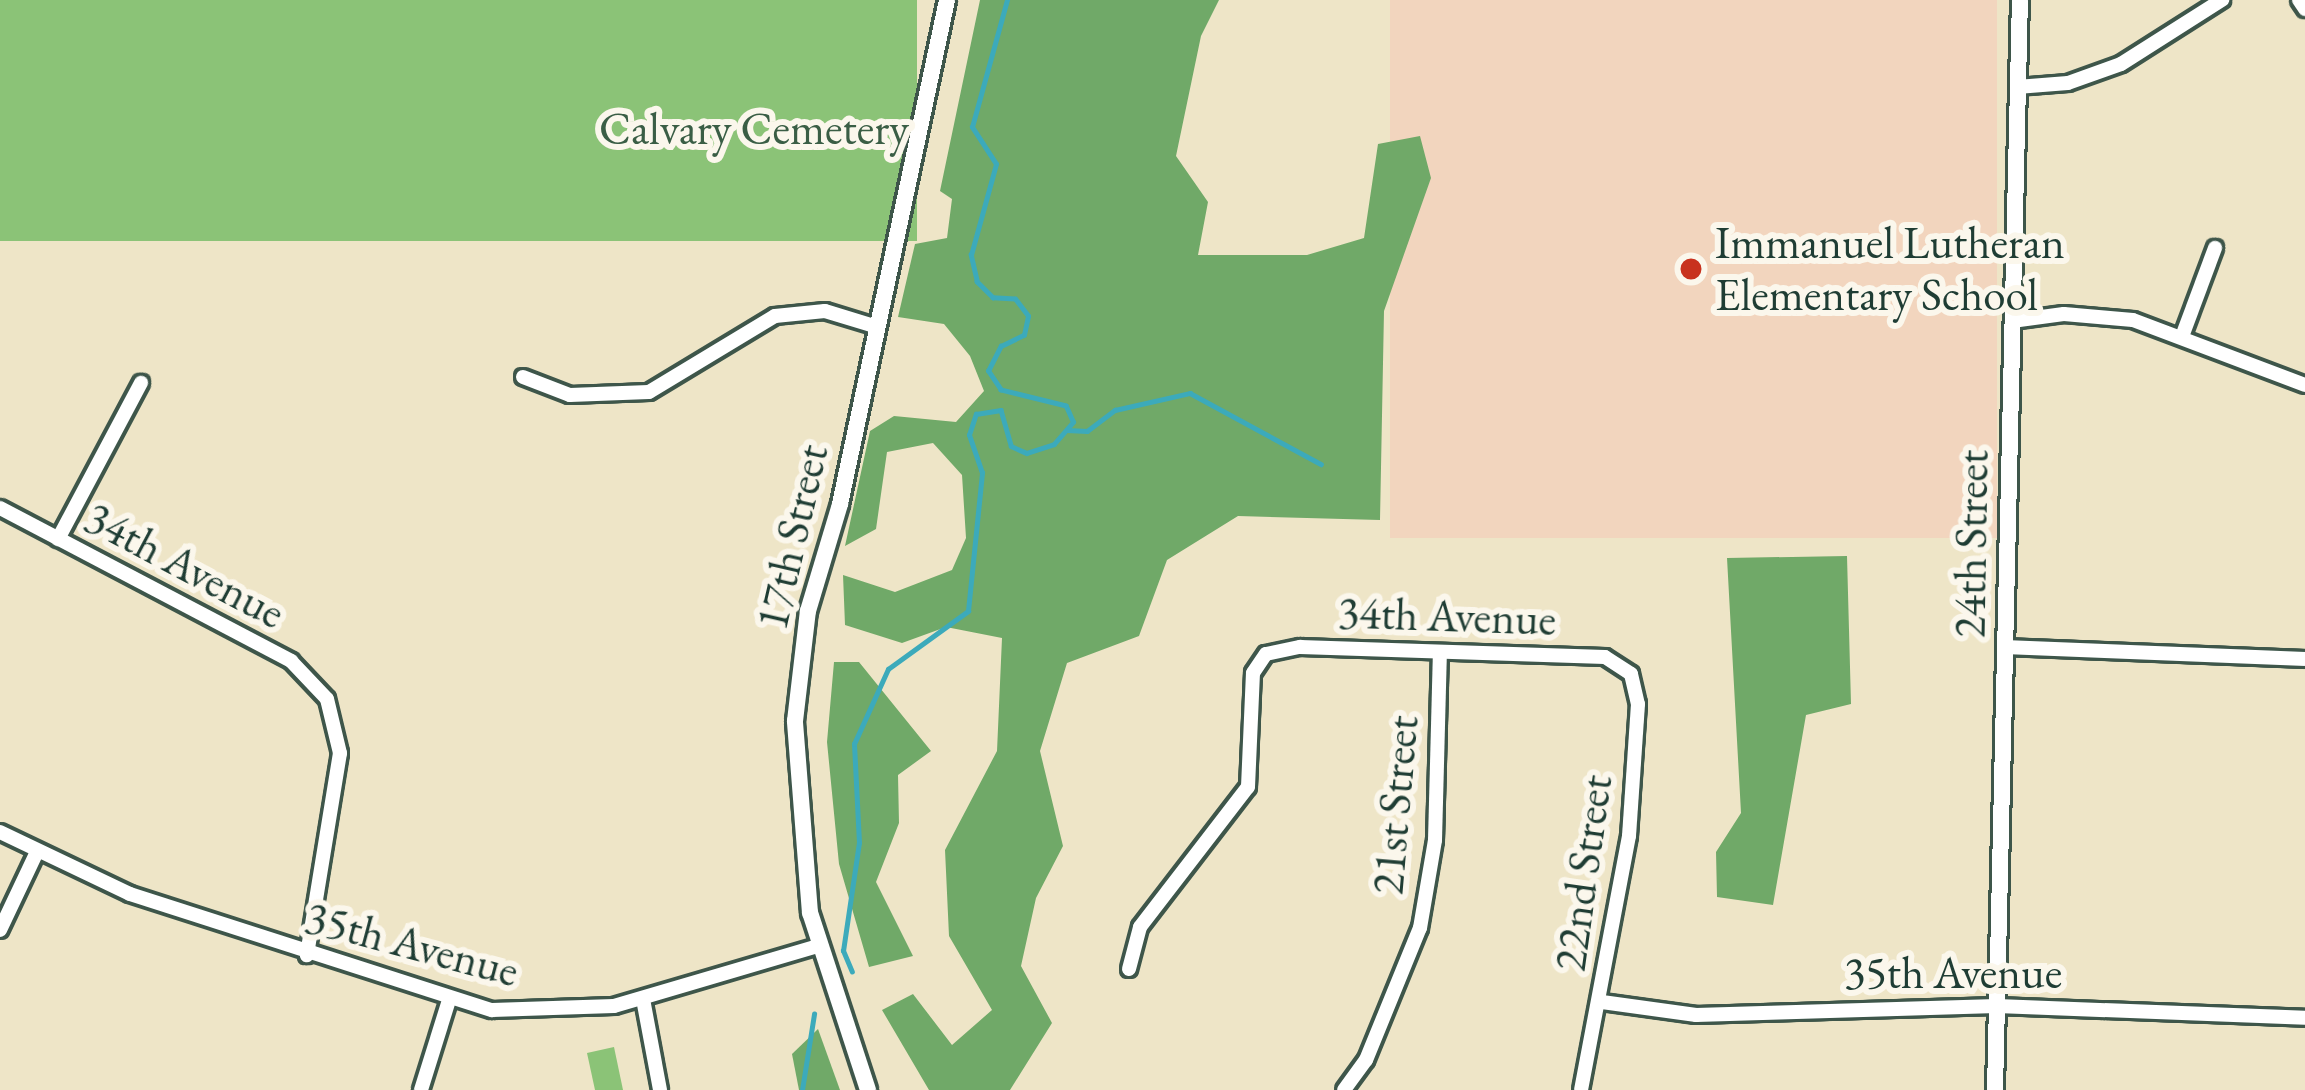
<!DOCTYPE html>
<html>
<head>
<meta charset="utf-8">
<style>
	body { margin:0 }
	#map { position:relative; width:2305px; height:1090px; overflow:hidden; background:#eee5c7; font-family:"EB Garamond",serif }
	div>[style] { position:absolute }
	.built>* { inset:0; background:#f2d5be; transform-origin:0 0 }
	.green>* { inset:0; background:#8bc377; transform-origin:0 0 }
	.forest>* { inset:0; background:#70a968 }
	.stream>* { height:4.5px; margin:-2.25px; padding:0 2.25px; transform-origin:2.25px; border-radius:2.25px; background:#3caabb }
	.roads { filter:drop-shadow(3px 0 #3e564a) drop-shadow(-3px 0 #3e564a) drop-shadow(0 3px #3e564a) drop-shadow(0 -3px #3e564a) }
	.minor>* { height:14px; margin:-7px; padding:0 7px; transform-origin:7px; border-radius:7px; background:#fff }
	.tertiary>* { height:16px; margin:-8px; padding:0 8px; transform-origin:8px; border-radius:8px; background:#fff }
	.dots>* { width:33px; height:33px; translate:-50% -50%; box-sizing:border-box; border:6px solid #fbf7ec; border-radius:50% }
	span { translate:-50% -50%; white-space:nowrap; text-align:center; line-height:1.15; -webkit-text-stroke:12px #fbf7ec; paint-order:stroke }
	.park-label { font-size:45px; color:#3a5e45 }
	.poi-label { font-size:45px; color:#1f3d34 }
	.left { translate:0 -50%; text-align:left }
	.street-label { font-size:45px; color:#1f3d34 }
</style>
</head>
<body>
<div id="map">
	<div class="built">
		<div style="left:1390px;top:0;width:607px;height:538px"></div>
	</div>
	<div class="green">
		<div style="left:0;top:0;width:917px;height:241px"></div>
		<div style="clip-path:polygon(614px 1047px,623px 1090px,595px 1090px,587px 1053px)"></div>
	</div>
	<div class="forest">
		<div style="clip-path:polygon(980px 0,1219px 0,1201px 36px,1176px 156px,1208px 202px,1198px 255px,1307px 255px,1364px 238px,1378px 144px,1420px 136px,1431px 178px,1384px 311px,1380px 520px,1238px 516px,1167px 560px,1139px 636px,1067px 663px,1040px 751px,1063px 846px,1036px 898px,1021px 966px,1052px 1023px,1010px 1090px,929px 1090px,882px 1010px,913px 994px,952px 1045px,992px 1010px,949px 936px,945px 850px,997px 751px,1002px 638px,946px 627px,902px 643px,845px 625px,843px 575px,895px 592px,952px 570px,966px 538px,962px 475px,933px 443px,887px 452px,876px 529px,845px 546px,870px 431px,894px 416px,956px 422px,984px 391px,970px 356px,944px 324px,898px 317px,915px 244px,947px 238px,952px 199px,940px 191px)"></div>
		<div style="clip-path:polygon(1847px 556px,1851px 704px,1806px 715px,1773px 905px,1717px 897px,1716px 852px,1741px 813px,1727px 558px)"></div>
		<div style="clip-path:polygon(834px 662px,859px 662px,931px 751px,898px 775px,899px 823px,876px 882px,913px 956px,869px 967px,839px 864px,827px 742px)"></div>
		<div style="clip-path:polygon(818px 1029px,840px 1090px,799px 1090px,792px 1054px)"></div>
	</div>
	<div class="stream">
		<div style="left:1067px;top:430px;width:20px;rotate:3deg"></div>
		<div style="left:1087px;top:431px;width:35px;rotate:-37deg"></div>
		<div style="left:1115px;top:410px;width:77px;rotate:-12.8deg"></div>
		<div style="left:1190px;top:393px;width:149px;rotate:28.5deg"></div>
		<div style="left:852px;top:972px;width:23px;rotate:-113deg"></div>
		<div style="left:843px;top:951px;width:109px;rotate:-81.6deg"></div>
		<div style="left:859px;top:843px;width:99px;rotate:-92.9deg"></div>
		<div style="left:854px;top:744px;width:82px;rotate:-65.6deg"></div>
		<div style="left:888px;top:669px;width:99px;rotate:-35.9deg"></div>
		<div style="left:968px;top:611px;width:139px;rotate:-84.2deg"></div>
		<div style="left:982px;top:473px;width:40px;rotate:-108.9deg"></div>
		<div style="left:969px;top:435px;width:22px;rotate:-72deg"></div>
		<div style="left:976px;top:414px;width:25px;rotate:-9deg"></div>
		<div style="left:1001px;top:410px;width:37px;rotate:74deg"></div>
		<div style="left:1011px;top:446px;width:17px;rotate:24deg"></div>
		<div style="left:1027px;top:453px;width:28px;rotate:-18deg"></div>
		<div style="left:1054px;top:444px;width:29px;rotate:-49deg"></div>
		<div style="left:1073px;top:422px;width:17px;rotate:-114deg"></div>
		<div style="left:1066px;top:406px;width:67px;rotate:-166.2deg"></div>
		<div style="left:1001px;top:390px;width:23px;rotate:-124deg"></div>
		<div style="left:988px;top:371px;width:28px;rotate:-63deg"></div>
		<div style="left:1001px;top:346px;width:25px;rotate:-26deg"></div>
		<div style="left:1024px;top:335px;width:19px;rotate:-78deg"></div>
		<div style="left:1028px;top:316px;width:21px;rotate:-127deg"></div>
		<div style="left:1015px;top:299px;width:22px;rotate:-177deg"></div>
		<div style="left:993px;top:298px;width:23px;rotate:-135deg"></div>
		<div style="left:977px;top:282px;width:28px;rotate:-103deg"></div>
		<div style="left:971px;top:255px;width:94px;rotate:-74.6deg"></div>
		<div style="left:996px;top:164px;width:44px;rotate:-123deg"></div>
		<div style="left:972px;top:127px;width:132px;rotate:-74.6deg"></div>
		<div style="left:802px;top:1090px;width:77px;rotate:-81deg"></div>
	</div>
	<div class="roads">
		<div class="minor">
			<div style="left:2299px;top:0;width:11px;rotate:56deg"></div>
			<div style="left:2017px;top:87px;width:51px;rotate:-4.5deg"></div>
			<div style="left:2068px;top:83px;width:56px;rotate:-19.7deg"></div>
			<div style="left:2121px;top:64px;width:120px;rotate:-32.4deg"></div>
			<div style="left:2012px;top:321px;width:52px;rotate:-7.7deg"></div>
			<div style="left:2064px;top:314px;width:69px;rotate:5deg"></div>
			<div style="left:2133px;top:320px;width:184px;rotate:20.7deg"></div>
			<div style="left:2183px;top:334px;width:92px;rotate:-69.6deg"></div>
			<div style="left:523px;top:377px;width:50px;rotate:21deg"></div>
			<div style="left:570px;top:395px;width:79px;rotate:-2.2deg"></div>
			<div style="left:649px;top:392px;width:147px;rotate:-31.1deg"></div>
			<div style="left:775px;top:316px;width:50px;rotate:-5.7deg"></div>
			<div style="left:825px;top:311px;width:51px;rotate:17deg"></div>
			<div style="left:0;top:508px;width:329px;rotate:27.7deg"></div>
			<div style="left:291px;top:661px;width:52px;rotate:46.5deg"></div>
			<div style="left:327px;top:699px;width:56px;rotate:76.5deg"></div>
			<div style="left:340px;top:753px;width:205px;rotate:99.3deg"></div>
			<div style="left:58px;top:539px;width:177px;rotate:-62deg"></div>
			<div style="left:2005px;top:647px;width:300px;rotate:2.3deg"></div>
			<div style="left:0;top:832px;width:144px;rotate:25.5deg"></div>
			<div style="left:130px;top:894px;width:380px;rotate:17.8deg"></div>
			<div style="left:492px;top:1010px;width:122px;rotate:-1.9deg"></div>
			<div style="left:614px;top:1006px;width:213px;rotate:-16.4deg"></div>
			<div style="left:0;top:930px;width:84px;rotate:-64.7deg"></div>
			<div style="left:1129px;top:969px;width:43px;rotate:-75.3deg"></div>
			<div style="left:1140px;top:927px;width:177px;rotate:-52.4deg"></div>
			<div style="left:1248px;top:787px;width:114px;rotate:-87.5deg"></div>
			<div style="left:1253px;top:673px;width:23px;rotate:-56deg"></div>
			<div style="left:1266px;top:654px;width:35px;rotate:-12deg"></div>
			<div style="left:1300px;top:647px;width:305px;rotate:1.9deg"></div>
			<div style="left:1605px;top:657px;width:31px;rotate:33deg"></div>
			<div style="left:1631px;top:674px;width:31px;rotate:77deg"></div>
			<div style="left:1638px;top:704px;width:132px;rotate:93.9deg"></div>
			<div style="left:1629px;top:836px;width:258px;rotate:100.7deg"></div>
			<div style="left:643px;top:999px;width:93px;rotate:79.4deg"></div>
			<div style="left:1602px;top:1002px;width:95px;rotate:7.9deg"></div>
			<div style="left:1696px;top:1015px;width:301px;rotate:-1.7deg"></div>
			<div style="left:1997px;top:1006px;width:308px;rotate:2.2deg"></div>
			<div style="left:421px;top:1090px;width:94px;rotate:-72.7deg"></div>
			<div style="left:1344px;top:1090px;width:37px;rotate:-54deg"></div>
			<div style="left:1366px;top:1060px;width:143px;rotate:-67.8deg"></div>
			<div style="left:1420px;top:928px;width:89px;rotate:-80.3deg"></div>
			<div style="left:1435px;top:840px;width:187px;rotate:-88.5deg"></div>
		</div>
		<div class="tertiary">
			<div style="left:868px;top:1090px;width:186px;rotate:-108.1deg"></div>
			<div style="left:810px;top:913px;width:193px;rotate:-94.5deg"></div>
			<div style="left:795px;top:721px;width:111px;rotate:-83.3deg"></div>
			<div style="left:808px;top:611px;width:112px;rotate:-73.3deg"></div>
			<div style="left:840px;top:504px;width:515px;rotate:-78.01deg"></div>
			<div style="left:1995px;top:1090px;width:1090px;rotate:-88.69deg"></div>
		</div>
	</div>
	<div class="dots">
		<div style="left:1691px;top:269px;background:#c8321e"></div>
	</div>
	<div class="park-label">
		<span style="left:754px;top:129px">Calvary Cemetery</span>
	</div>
	<div class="poi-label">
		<span class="left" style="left:1715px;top:269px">Immanuel Lutheran<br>Elementary School</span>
	</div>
	<div class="street-label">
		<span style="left:792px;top:537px;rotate:-77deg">17th Street</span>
		<span style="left:1971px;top:544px;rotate:-89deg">24th Street</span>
		<span style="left:185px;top:565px;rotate:28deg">34th Avenue</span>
		<span style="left:1447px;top:616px;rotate:2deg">34th Avenue</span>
		<span style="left:1395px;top:805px;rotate:-85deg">21st Street</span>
		<span style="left:1583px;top:873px;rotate:-82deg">22nd Street</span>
		<span style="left:412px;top:944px;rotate:15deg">35th Avenue</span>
		<span style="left:1953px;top:973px">35th Avenue</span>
	</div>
</div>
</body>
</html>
